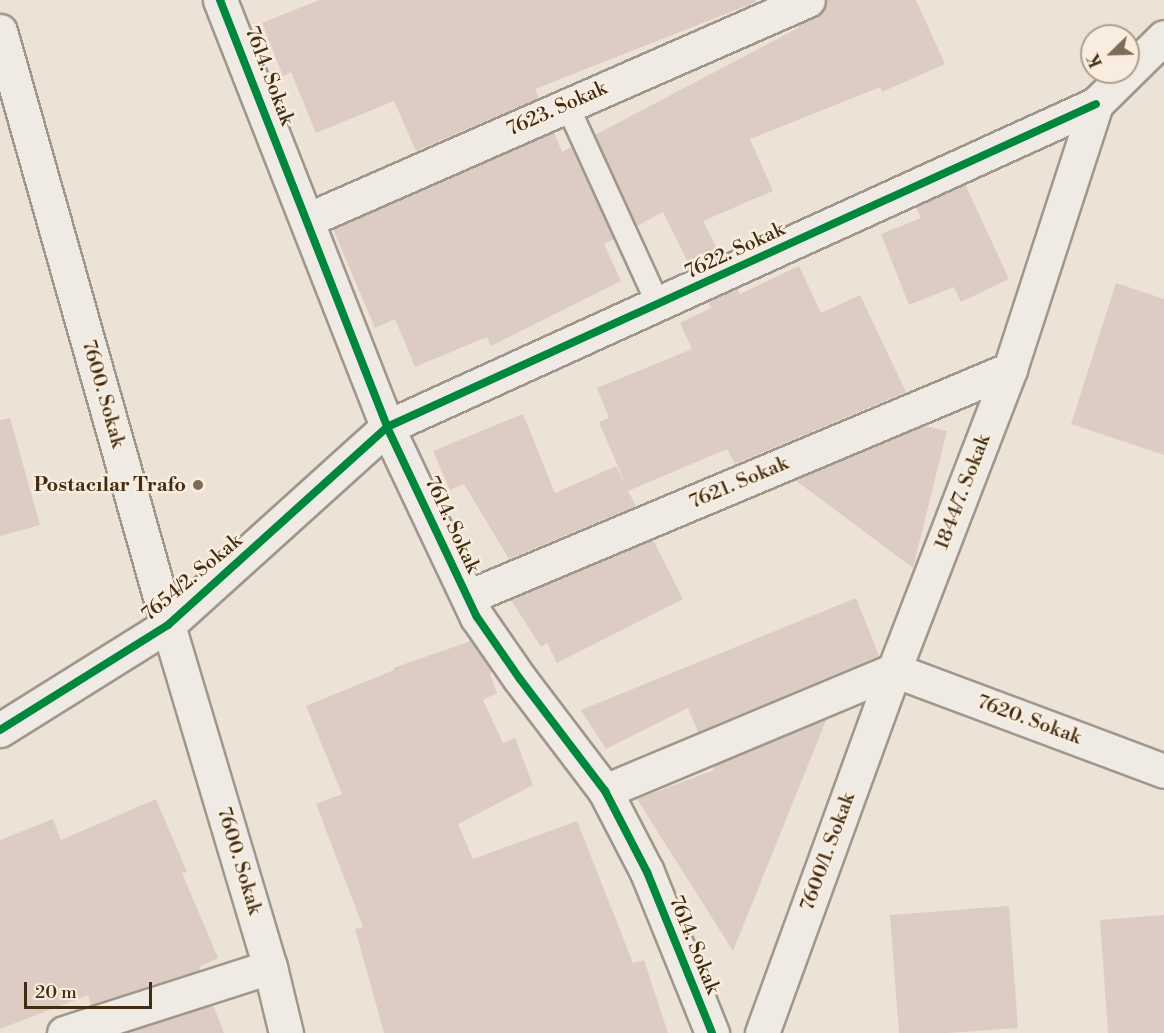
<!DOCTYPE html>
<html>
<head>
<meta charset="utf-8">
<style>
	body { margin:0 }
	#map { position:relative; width:1164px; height:1033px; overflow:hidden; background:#ece3d6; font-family:"Libre Bodoni",serif }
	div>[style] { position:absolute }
	.building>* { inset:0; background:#ddccc3 }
	.roads { filter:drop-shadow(2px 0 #9f978c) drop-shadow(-2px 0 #9f978c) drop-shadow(0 2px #9f978c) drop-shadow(0 -2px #9f978c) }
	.lane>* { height:22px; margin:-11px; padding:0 11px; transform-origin:11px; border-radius:11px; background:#efebe4 }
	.street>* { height:33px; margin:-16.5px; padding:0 16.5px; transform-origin:16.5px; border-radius:16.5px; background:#efebe4 }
	.secondary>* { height:33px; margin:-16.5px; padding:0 16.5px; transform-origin:16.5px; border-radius:16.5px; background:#efebe4 }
	.cycleway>* { height:8px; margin:-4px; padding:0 4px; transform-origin:4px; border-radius:4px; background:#00873e }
	.dots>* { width:16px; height:16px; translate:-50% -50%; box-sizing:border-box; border:3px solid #f8edde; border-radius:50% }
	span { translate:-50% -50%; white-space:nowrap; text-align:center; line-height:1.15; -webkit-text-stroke:5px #f8edde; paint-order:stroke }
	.street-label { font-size:20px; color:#422c12 }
	.poi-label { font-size:20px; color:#422c12; font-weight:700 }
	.right { translate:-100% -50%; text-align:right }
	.north { position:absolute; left:1080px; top:24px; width:60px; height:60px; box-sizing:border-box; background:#f8edde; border:2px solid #afa08c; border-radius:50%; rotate:247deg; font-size:16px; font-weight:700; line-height:24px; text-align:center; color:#422c12 }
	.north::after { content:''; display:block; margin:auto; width:21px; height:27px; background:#7e6c57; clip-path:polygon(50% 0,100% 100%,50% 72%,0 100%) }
	.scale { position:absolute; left:24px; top:982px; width:128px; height:27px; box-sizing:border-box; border:3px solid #422c12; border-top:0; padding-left:8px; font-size:18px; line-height:21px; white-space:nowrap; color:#422c12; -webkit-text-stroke:4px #f8edde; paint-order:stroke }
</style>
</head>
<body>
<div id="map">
	<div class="building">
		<div style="clip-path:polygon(319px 0,756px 0,756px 2px,535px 89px,539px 98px,416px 151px,394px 101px,316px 133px,291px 72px,283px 76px,262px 23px)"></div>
		<div style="clip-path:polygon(826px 0,916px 0,945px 64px,882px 92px,880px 87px,750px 139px,773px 191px,703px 221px,720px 255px,691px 268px,663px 212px,637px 226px,595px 135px,798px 28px,797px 25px,823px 12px)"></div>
		<div style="clip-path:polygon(554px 132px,562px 152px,571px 147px,614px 239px,604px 244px,621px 281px,491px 346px,487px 337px,415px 367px,395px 319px,375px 328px,333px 229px)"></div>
		<div style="clip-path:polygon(965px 184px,1009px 279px,961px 302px,954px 287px,909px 305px,881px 234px,921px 218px,916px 207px)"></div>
		<div style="clip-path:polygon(799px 266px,821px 313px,860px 295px,906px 392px,735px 464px,727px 449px,628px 491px,636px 506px,509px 559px,464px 484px,450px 490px,433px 451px,523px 414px,555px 493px,616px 466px,627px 488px,599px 422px,609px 418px,597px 388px,692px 349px,680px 323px,711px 308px,708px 302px,737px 288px,740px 294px)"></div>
		<div style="clip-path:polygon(1116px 283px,1164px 299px,1164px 455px,1071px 424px)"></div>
		<div style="clip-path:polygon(10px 418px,40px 525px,0 536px,0 420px)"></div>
		<div style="clip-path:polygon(924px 426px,947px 431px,913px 568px,795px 480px)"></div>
		<div style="clip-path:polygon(653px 540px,683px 599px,557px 663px,547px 643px,541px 647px,511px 600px)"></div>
		<div style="clip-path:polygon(856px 598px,879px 656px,698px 732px,688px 708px,606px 749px,581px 710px)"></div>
		<div style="clip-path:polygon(471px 641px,492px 672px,490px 674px,497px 693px,483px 700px,503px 743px,515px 738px,533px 785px,458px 824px,473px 859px,577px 821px,633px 963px,644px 960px,668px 1033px,384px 1033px,355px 929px,363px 927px,316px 804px,342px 794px,306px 706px,394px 670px,393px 668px)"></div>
		<div style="clip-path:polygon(827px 718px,733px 951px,637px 799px,714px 770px,713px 766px)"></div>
		<div style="clip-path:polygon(156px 799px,187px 872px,182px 873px,218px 958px,199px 967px,200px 970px,91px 1005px,88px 995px,0 1029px,0 840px,53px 819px,61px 840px)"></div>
		<div style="clip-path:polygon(1009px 906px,1018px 1028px,947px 1033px,899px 1033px,890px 915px)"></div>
		<div style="clip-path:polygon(1164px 915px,1164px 1033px,1108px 1033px,1100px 920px)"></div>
		<div style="clip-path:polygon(213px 1005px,224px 1033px,125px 1033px)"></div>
	</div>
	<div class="roads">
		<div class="lane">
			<div style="left:567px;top:105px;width:219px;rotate:65.4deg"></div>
		</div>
		<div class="street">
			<div style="left:220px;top:0;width:458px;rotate:68.6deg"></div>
			<div style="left:387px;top:427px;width:210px;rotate:64.7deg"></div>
			<div style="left:477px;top:617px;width:75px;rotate:55.3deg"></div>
			<div style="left:520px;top:679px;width:141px;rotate:52.8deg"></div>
			<div style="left:605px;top:791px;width:91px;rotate:62.6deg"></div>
			<div style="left:647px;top:872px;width:174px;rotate:68deg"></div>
			<div style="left:307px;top:220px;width:547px;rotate:-23.71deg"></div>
			<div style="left:468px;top:597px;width:588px;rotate:-22.81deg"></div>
			<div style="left:894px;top:670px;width:288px;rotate:20.5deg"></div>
			<div style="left:0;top:730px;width:198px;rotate:-32deg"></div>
			<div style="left:168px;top:625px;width:295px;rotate:-42.1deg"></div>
			<div style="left:387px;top:427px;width:779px;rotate:-24.49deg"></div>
			<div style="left:605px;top:791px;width:313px;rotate:-22.7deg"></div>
			<div style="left:64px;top:1033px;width:216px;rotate:-17.8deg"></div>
			<div style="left:762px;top:1033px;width:386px;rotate:-70deg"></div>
			<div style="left:894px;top:670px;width:323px;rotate:-68.9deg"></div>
			<div style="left:1010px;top:369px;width:279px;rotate:-72deg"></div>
			<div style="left:1096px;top:104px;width:95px;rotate:-44.6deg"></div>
		</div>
		<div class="secondary">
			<div style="left:0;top:31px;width:617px;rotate:74.21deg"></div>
			<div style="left:168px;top:625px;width:357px;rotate:73.4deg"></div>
			<div style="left:270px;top:967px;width:68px;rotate:76.4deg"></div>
		</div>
	</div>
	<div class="cycleway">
		<div style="left:220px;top:0;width:458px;rotate:68.6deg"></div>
		<div style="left:387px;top:427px;width:210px;rotate:64.7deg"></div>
		<div style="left:477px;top:617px;width:75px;rotate:55.3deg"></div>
		<div style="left:520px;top:679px;width:141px;rotate:52.8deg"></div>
		<div style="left:605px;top:791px;width:91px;rotate:62.6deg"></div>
		<div style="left:647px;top:872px;width:174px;rotate:68deg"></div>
		<div style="left:0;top:730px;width:198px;rotate:-32deg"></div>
		<div style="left:168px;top:625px;width:295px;rotate:-42.1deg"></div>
		<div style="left:387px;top:427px;width:779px;rotate:-24.49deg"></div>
	</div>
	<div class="dots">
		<div style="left:198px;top:485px;background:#7e6c57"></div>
	</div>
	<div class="street-label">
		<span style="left:269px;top:76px;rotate:69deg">7614. Sokak</span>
		<span style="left:557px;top:109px;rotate:-24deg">7623. Sokak</span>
		<span style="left:735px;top:251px;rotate:-25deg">7622. Sokak</span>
		<span style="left:103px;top:394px;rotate:74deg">7600. Sokak</span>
		<span style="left:739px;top:483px;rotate:-23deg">7621. Sokak</span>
		<span style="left:963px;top:492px;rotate:-69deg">1844/7. Sokak</span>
		<span style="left:452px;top:525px;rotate:65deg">7614. Sokak</span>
		<span style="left:192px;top:578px;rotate:-40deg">7654/2. Sokak</span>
		<span style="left:1029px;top:720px;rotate:20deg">7620. Sokak</span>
		<span style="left:828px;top:852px;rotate:-70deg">7600/1. Sokak</span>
		<span style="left:239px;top:861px;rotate:73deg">7600. Sokak</span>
		<span style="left:694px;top:945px;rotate:68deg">7614. Sokak</span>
	</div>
	<div class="poi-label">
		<span class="right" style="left:186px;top:485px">Postacılar Trafo</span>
	</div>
	<div class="north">K</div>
	<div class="scale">20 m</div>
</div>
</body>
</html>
